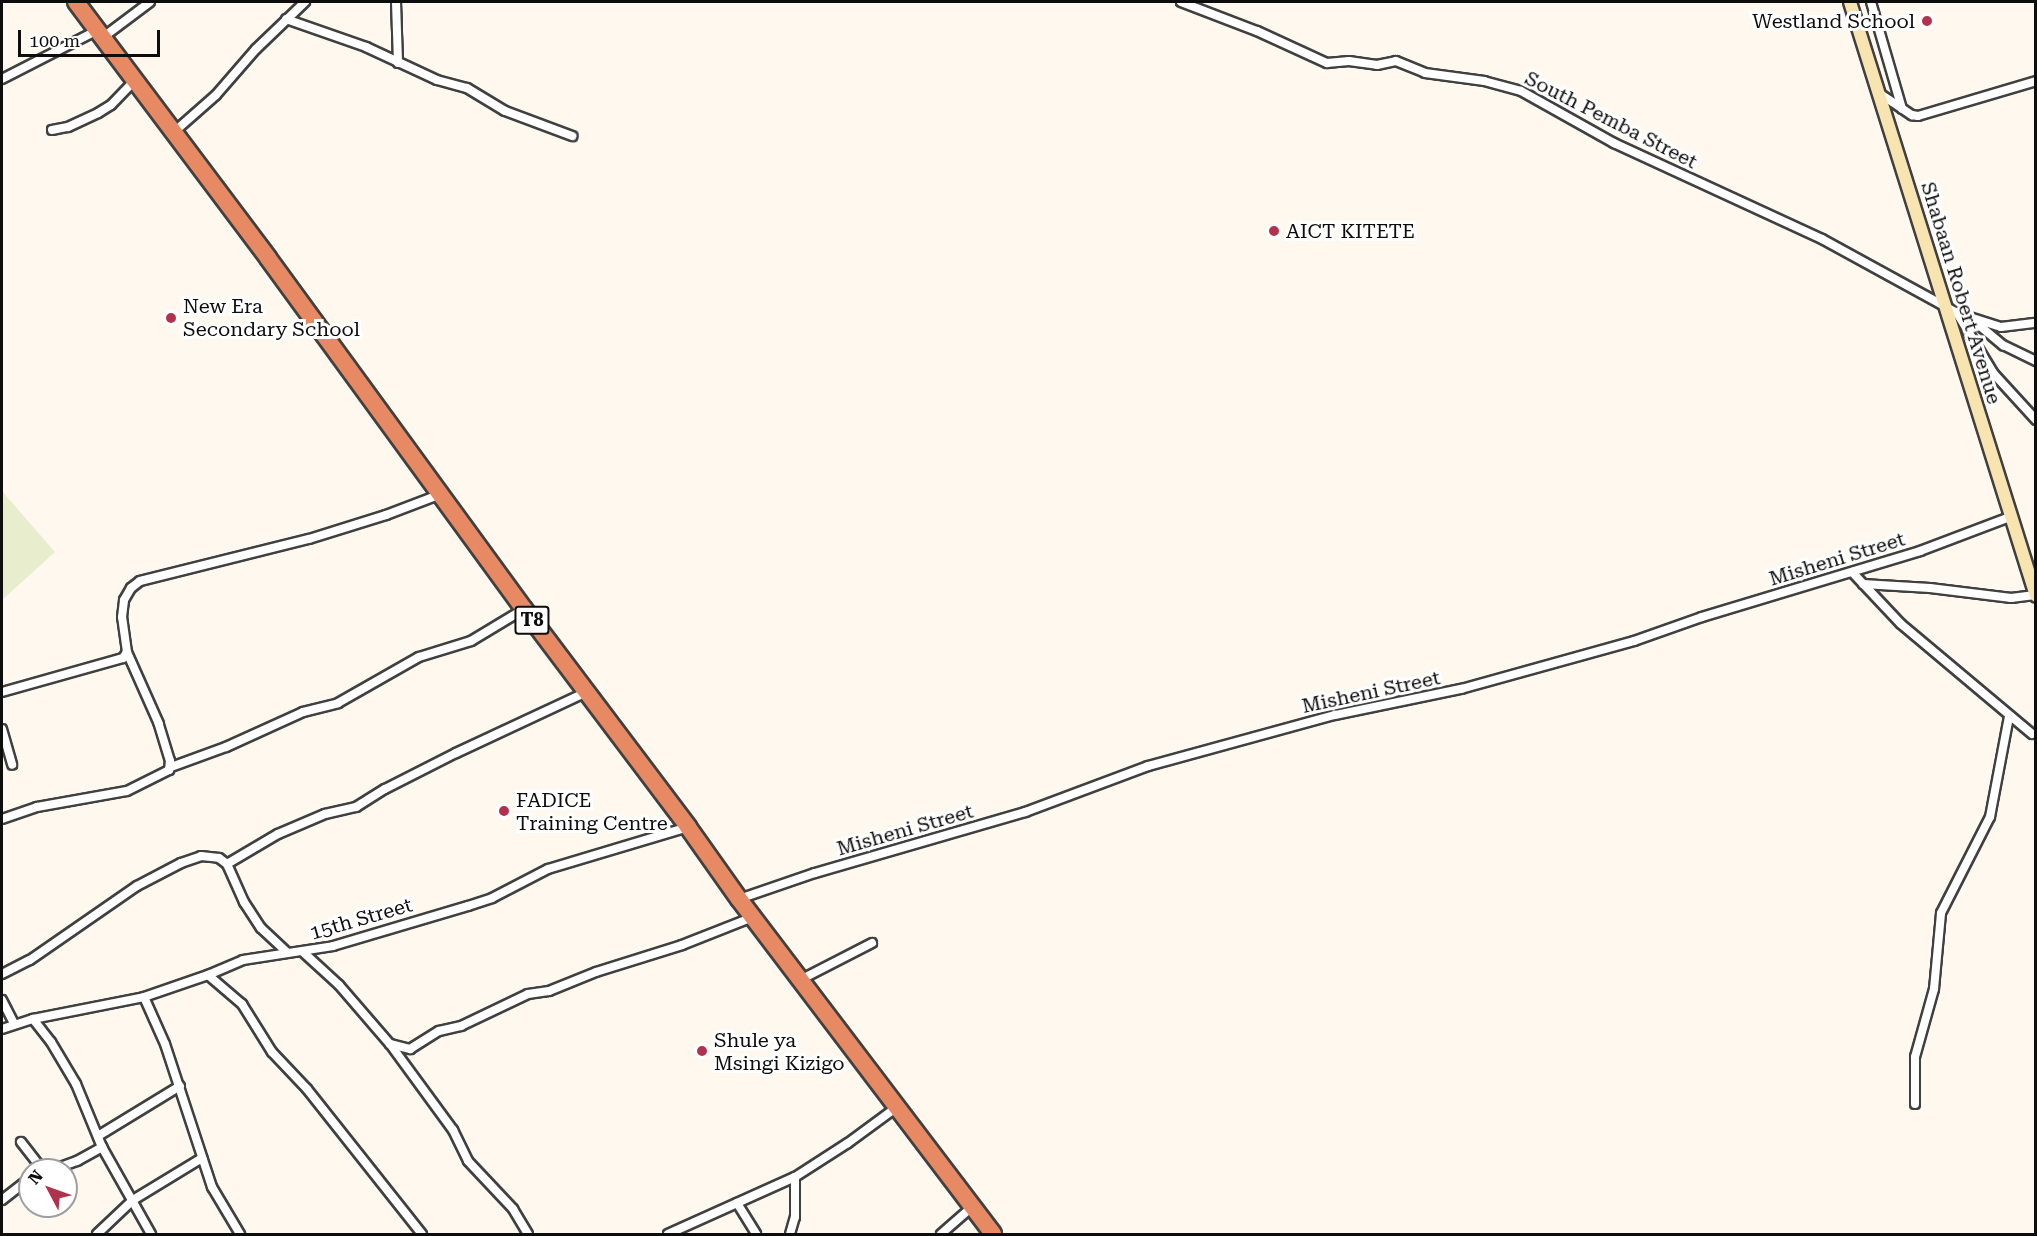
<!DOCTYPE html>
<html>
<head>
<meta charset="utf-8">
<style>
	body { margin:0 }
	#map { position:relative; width:2037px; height:1236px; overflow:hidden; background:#fef8ef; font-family:"Roboto Serif",serif }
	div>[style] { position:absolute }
	.pitch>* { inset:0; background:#e7edcd }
	.roads { filter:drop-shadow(2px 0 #404040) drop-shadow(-2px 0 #404040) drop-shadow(0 2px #404040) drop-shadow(0 -2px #404040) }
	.street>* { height:8px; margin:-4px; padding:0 4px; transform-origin:4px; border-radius:4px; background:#fff }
	.secondary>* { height:12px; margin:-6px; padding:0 6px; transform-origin:6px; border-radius:6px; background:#f8e4b0 }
	.highway>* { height:16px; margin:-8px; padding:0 8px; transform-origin:8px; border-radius:8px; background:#e78a63 }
	.dots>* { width:16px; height:16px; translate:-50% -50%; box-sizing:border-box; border:3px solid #fff; border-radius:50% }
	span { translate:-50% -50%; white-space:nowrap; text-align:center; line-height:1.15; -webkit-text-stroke:6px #fff; paint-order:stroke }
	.shield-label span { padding:2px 4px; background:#fff; border:2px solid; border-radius:4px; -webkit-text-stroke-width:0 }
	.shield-label { font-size:18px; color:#0d0d0d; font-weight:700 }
	.poi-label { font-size:20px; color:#0d0d0d }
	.right { translate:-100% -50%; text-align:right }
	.left { translate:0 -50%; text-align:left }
	.street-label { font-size:20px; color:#0d0d0d }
	.frame { position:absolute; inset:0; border:3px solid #0d0d0d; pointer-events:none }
	.north { position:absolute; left:18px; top:1158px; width:60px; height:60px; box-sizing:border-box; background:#fff; border:2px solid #9e9e9e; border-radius:50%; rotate:311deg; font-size:16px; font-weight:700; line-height:24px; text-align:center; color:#0d0d0d }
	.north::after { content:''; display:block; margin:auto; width:21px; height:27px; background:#b1324d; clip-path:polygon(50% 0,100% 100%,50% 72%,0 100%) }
	.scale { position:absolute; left:18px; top:30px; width:142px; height:27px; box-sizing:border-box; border:3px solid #0d0d0d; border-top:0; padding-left:8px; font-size:18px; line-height:21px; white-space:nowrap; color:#0d0d0d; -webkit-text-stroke:4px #fff; paint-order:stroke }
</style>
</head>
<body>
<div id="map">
	<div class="pitch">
		<div style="clip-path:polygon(2px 491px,55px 552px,2px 600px)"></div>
	</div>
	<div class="roads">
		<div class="street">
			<div style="left:396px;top:2px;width:61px;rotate:88.1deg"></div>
			<div style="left:1181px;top:2px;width:81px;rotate:20.9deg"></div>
			<div style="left:1257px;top:31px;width:77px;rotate:24.6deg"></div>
			<div style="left:1327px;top:63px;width:22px;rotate:-5deg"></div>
			<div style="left:1349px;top:61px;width:28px;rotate:8deg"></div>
			<div style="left:1377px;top:65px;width:19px;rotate:-12deg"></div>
			<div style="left:1396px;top:61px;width:31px;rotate:22deg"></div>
			<div style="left:1425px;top:73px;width:60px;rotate:7.7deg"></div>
			<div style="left:1484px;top:81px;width:38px;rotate:15deg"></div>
			<div style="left:1521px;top:91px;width:107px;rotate:29.2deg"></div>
			<div style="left:1614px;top:143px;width:229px;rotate:24.8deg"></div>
			<div style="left:1822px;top:239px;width:154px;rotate:28.7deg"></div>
			<div style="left:1957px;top:313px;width:46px;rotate:17.7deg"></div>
			<div style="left:2001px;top:327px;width:35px;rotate:-7deg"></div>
			<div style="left:1871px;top:2px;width:111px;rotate:73.8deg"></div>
			<div style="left:286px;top:19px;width:85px;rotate:19.3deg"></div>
			<div style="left:366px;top:47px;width:78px;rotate:24.9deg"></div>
			<div style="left:437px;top:80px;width:31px;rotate:15deg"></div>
			<div style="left:467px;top:88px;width:44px;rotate:31.2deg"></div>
			<div style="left:505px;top:111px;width:72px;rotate:20.5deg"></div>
			<div style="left:102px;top:38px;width:60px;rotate:-36.9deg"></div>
			<div style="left:2px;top:79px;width:106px;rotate:-27.1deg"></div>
			<div style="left:1879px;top:93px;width:40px;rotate:34deg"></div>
			<div style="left:1912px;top:115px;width:6px;rotate:9deg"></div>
			<div style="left:1918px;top:116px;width:123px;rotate:-16.5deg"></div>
			<div style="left:52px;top:130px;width:16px;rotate:-11deg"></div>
			<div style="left:68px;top:127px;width:33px;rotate:-25deg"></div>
			<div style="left:98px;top:113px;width:15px;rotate:-32deg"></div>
			<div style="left:111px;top:105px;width:33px;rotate:-46deg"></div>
			<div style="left:174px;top:132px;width:56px;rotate:-41.4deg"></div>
			<div style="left:216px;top:95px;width:61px;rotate:-49deg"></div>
			<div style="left:256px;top:49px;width:68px;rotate:-43.8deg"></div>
			<div style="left:1957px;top:313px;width:71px;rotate:58.8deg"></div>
			<div style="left:1994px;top:374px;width:62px;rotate:47.6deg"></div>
			<div style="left:1974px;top:321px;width:38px;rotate:40deg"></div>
			<div style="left:2003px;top:345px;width:37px;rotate:26deg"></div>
			<div style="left:1852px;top:572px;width:71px;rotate:46.7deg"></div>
			<div style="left:1901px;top:624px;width:171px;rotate:40deg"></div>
			<div style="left:1863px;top:584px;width:67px;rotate:3.4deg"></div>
			<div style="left:1930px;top:588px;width:82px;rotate:7deg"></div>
			<div style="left:2011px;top:598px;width:24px;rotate:-7deg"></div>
			<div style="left:2px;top:692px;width:126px;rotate:-15.7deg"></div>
			<div style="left:123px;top:658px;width:7px;rotate:-56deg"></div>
			<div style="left:127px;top:652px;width:35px;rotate:-98deg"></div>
			<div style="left:122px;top:617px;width:17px;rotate:-83deg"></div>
			<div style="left:124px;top:600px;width:14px;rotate:-60deg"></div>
			<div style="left:131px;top:588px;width:11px;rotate:-38deg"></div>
			<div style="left:140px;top:581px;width:174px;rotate:-14deg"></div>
			<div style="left:309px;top:539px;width:81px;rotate:-17.3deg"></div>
			<div style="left:386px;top:515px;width:59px;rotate:-20.9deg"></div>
			<div style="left:2px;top:729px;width:37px;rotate:74deg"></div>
			<div style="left:171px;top:767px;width:59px;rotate:-20deg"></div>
			<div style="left:226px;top:747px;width:85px;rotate:-24.4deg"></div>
			<div style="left:303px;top:712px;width:36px;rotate:-14deg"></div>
			<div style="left:338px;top:703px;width:93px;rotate:-29.6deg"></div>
			<div style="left:419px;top:657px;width:54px;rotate:-17.1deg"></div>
			<div style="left:471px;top:641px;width:62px;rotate:-31.1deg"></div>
			<div style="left:2px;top:819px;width:37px;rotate:-19deg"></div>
			<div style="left:37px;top:807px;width:91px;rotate:-10.1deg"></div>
			<div style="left:127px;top:791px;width:47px;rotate:-26.6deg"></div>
			<div style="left:169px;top:770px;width:9px;rotate:-84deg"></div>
			<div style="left:170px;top:761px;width:39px;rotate:-107deg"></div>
			<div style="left:159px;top:724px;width:79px;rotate:-114deg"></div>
			<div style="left:227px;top:864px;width:59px;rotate:-30.5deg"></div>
			<div style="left:278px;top:834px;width:51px;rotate:-23.1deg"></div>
			<div style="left:325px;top:814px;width:32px;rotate:-13deg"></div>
			<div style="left:356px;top:807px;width:34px;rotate:-32deg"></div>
			<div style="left:385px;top:789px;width:80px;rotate:-26.9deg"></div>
			<div style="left:456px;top:753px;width:145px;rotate:-25deg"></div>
			<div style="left:739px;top:899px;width:80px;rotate:-18.9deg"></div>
			<div style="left:815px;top:873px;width:219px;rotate:-16.2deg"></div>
			<div style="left:1025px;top:812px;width:131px;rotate:-20.5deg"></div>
			<div style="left:1148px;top:766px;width:194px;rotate:-15.3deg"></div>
			<div style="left:1335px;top:715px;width:129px;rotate:-11.7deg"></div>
			<div style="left:1461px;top:689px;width:180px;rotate:-15.5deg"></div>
			<div style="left:1634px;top:641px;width:72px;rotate:-19.4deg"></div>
			<div style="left:1702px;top:617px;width:228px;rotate:-16.8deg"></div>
			<div style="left:1920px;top:551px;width:96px;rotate:-20.7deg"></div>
			<div style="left:303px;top:952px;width:49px;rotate:42.5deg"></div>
			<div style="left:339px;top:985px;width:78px;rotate:49.2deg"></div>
			<div style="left:390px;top:1044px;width:107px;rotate:53.8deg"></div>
			<div style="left:453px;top:1130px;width:34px;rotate:64deg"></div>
			<div style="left:468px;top:1161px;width:66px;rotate:46.8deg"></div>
			<div style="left:513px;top:1209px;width:29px;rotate:59deg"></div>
			<div style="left:2px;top:974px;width:31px;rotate:-27deg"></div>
			<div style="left:30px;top:960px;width:130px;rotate:-34.7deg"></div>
			<div style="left:137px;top:886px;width:50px;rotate:-27.6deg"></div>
			<div style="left:181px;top:863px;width:21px;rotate:-19deg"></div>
			<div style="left:201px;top:856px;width:18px;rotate:6deg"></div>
			<div style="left:219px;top:858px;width:10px;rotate:37deg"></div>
			<div style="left:227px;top:864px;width:42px;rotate:65.9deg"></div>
			<div style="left:244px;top:902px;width:31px;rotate:57deg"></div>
			<div style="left:261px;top:928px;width:35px;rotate:43deg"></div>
			<div style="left:208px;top:975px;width:45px;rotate:40.5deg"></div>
			<div style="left:242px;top:1004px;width:57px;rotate:58deg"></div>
			<div style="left:272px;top:1052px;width:51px;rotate:46.6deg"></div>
			<div style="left:307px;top:1089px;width:185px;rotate:51.6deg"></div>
			<div style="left:800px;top:980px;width:81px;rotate:-27.2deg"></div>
			<div style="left:144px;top:997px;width:51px;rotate:65.9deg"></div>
			<div style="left:165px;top:1044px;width:151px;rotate:71.8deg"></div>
			<div style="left:212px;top:1187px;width:55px;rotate:59.2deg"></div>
			<div style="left:2px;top:1000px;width:27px;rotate:63deg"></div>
			<div style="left:33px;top:1019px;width:29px;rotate:52deg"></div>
			<div style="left:51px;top:1042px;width:49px;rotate:59.2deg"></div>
			<div style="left:76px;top:1084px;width:68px;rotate:67.6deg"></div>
			<div style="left:102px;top:1147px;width:100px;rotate:60.6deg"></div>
			<div style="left:2px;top:1029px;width:33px;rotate:-18deg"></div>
			<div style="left:33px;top:1019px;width:113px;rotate:-11.2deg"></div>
			<div style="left:144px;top:997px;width:68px;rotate:-19deg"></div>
			<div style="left:208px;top:975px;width:38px;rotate:-23deg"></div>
			<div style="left:243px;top:960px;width:91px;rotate:-8.8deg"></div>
			<div style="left:333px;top:946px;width:141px;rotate:-16.5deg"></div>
			<div style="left:468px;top:906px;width:25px;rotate:-18deg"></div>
			<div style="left:492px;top:898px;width:63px;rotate:-27.4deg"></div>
			<div style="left:548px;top:869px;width:146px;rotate:-16.7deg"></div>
			<div style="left:390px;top:1044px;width:21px;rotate:14deg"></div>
			<div style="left:410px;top:1049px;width:34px;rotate:-32deg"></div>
			<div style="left:439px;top:1031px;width:23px;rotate:-13deg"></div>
			<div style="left:461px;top:1026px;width:74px;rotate:-25.5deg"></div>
			<div style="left:528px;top:994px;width:21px;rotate:-8deg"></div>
			<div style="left:549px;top:991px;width:51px;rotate:-22deg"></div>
			<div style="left:596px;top:972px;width:90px;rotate:-17.4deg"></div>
			<div style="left:682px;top:945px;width:76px;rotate:-21.5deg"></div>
			<div style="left:1915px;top:1104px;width:47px;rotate:-90deg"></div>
			<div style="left:1915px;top:1057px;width:71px;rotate:-74.4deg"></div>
			<div style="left:1934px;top:989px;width:76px;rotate:-84.7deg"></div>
			<div style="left:1941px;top:913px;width:108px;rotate:-63deg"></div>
			<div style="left:1990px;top:817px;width:103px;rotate:-79.3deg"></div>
			<div style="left:98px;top:1136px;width:96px;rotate:-31.4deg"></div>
			<div style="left:21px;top:1142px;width:36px;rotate:52deg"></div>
			<div style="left:52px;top:1170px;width:27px;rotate:-20deg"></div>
			<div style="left:77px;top:1161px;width:29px;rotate:-29deg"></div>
			<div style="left:2px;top:1200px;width:36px;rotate:-38deg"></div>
			<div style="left:737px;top:1203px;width:36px;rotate:58deg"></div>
			<div style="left:97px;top:1234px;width:50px;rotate:-43.4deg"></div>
			<div style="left:133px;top:1200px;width:81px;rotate:-31.3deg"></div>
			<div style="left:668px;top:1234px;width:139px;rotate:-24.2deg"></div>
			<div style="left:795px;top:1177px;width:63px;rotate:-32.7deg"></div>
			<div style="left:848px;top:1143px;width:61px;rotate:-36.3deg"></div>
			<div style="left:790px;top:1234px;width:18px;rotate:-74deg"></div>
			<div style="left:795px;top:1217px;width:40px;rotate:-90deg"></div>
			<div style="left:941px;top:1234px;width:41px;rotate:-41.1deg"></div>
		</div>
		<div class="secondary">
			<div style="left:1850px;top:2px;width:622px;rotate:72.61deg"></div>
		</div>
		<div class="highway">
			<div style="left:76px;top:2px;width:320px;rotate:53.1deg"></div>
			<div style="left:268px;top:258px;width:434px;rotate:53.9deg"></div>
			<div style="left:524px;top:609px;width:273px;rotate:53deg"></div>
			<div style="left:688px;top:827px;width:88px;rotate:54.7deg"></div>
			<div style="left:739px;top:899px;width:420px;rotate:52.8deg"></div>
		</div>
	</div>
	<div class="dots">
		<div style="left:1927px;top:21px;background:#b1324d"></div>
		<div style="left:1274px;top:231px;background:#b1324d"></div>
		<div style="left:171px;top:318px;background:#b1324d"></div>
		<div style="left:504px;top:811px;background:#b1324d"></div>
		<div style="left:702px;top:1051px;background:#b1324d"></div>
	</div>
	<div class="shield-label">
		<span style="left:532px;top:620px">T8</span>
	</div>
	<div class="poi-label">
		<span class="right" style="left:1915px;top:21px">Westland School</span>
		<span class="left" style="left:1286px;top:231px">AICT KITETE</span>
		<span class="left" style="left:183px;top:318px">New Era<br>Secondary School</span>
		<span class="left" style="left:516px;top:812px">FADICE<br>Training Centre</span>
		<span class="left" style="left:714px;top:1052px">Shule ya<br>Msingi Kizigo</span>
	</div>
	<div class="street-label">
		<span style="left:1611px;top:120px;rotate:27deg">South Pemba Street</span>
		<span style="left:1961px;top:293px;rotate:73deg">Shabaan Robert Avenue</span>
		<span style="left:1837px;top:559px;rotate:-17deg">Misheni Street</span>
		<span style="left:1371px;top:692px;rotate:-12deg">Misheni Street</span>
		<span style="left:905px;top:830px;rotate:-16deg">Misheni Street</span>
		<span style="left:361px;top:919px;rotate:-16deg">15th Street</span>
	</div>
	<div class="frame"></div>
	<div class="north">N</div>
	<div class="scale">100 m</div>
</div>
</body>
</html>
